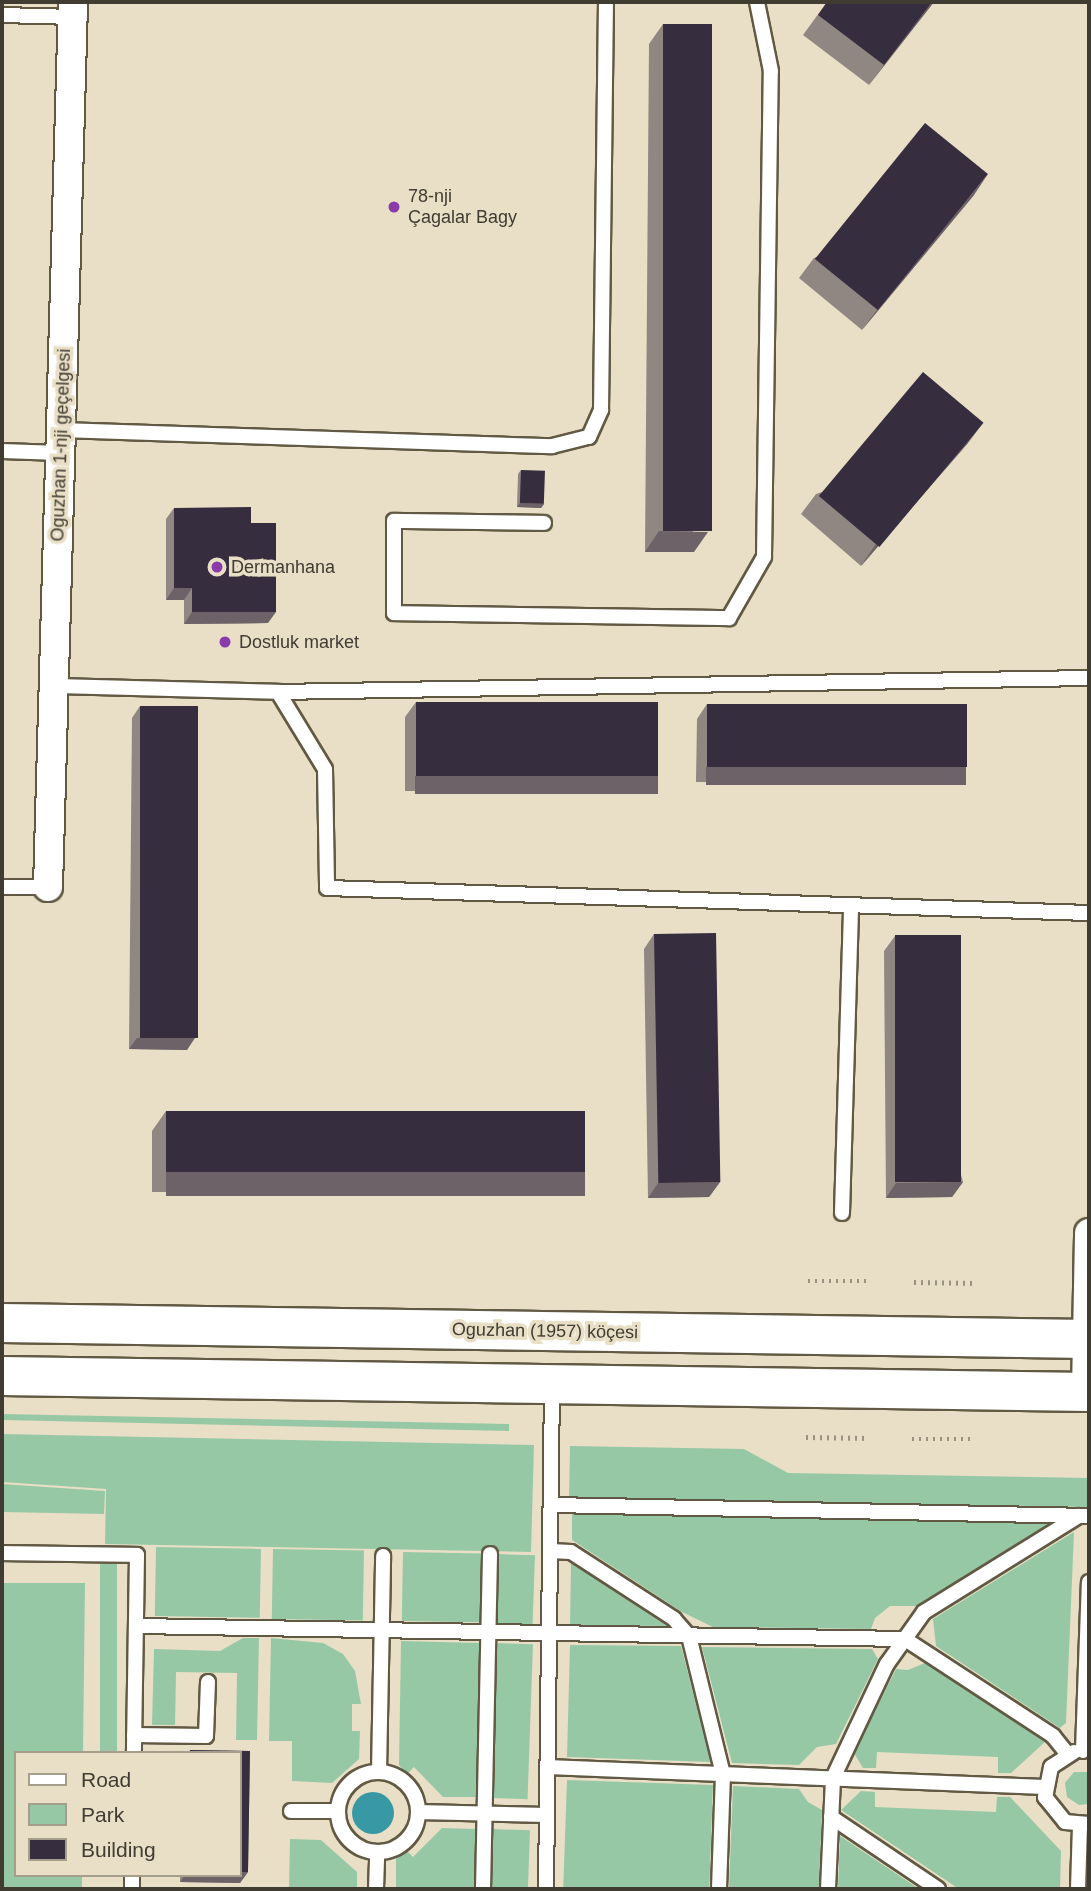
<!DOCTYPE html>
<html>
<head>
<meta charset="utf-8">
<style>
	body { margin:0 }
	#map { position:relative; width:1091px; height:1891px; overflow:hidden; background:#e9dfc6; font-family:Helvetica,sans-serif }
	div>[style] { position:absolute }
	.green>* { inset:0; background:#97c8a5; transform-origin:0 0 }
	.water>* { inset:0; background:#3899a4 }
	.round { border-radius:50% }
	.path>* { height:4.5px; margin-top:-2.25px; transform-origin:0; background:repeating-linear-gradient(90deg,#9a9381 0 2px,transparent 0 7px) }
	.roads { filter:drop-shadow(2px 0 #615943) drop-shadow(-2px 0 #615943) drop-shadow(0 2px #615943) drop-shadow(0 -2px #615943) }
	.lane>* { height:14px; margin:-7px; padding:0 7px; transform-origin:7px; border-radius:7px; background:#fff }
	.lane>.ring { margin:-7px; padding:0; box-sizing:content-box; background:none; border:14px solid #fff; border-radius:50% }
	.street>* { height:28px; margin:-14px; padding:0 14px; transform-origin:14px; border-radius:14px; background:#fff }
	.secondary>* { height:38px; margin:-19px; padding:0 19px; transform-origin:19px; border-radius:19px; background:#fff }
	.wall>* { inset:0; background:#908682 }
	.shaded-wall>* { inset:0; background:#6c6268; transform-origin:0 0 }
	.building>* { inset:0; background:#362d3f; transform-origin:0 0 }
	.dots>* { width:19px; height:19px; translate:-50% -50%; box-sizing:border-box; border:4px solid #e9dfc6; border-radius:50% }
	span { translate:-50% -50%; white-space:nowrap; text-align:center; line-height:1.15; -webkit-text-stroke:7px #e9dfc6; paint-order:stroke }
	.poi-label { font-size:18px; color:#403c32 }
	.left { translate:0 -50%; text-align:left }
	.street-label { font-size:18px; color:#403c32 }
	.frame { position:absolute; inset:0; border:4px solid #403c32; pointer-events:none }
	.legend { position:absolute; left:14px; top:1751px; width:228px; height:126px; box-sizing:border-box; background:#e9dfc6; border:2px solid #a59e8b; margin:0; padding:9px 12px; list-style:none; font-size:21px; color:#403c32 }
	.legend li { display:flex; align-items:center; gap:14px; height:35px }
	.legend b { width:35px; border:2px solid #a59e8b }
</style>
</head>
<body>
<div id="map">
	<div class="green">
		<div style="clip-path:polygon(2px 1414px,509px 1424px,509px 1431px,2px 1420px)"></div>
		<div style="clip-path:polygon(2px 1434px,534px 1445px,531px 1552px,105px 1544px,106px 1489px,2px 1482px)"></div>
		<div style="clip-path:polygon(570px 1446px,744px 1449px,788px 1473px,1089px 1478px,1089px 1507px,569px 1498px)"></div>
		<div style="clip-path:polygon(2px 1484px,105px 1491px,104px 1514px,2px 1512px)"></div>
		<div style="clip-path:polygon(572px 1513px,1051px 1522px,916px 1606px,890px 1606px,875px 1618px,871px 1629px,713px 1627px,682px 1612px,572px 1540px)"></div>
		<div style="clip-path:polygon(1074px 1532px,1066px 1723px,1060px 1728px,936px 1646px,933px 1619px)"></div>
		<div style="left:156px;top:1547px;width:105px;height:69px;rotate:1deg"></div>
		<div style="left:273px;top:1549px;width:91px;height:70px;rotate:1deg"></div>
		<div style="left:403px;top:1552px;width:79px;height:69px;rotate:1deg"></div>
		<div style="left:497px;top:1554px;width:38px;height:69px;rotate:2deg"></div>
		<div style="clip-path:polygon(571px 1563px,667px 1626px,570px 1625px)"></div>
		<div style="left:100px;top:1564px;width:17px;height:189px"></div>
		<div style="clip-path:polygon(2px 1583px,85px 1583px,83px 1753px,16px 1753px,16px 1875px,82px 1875px,82px 1889px,2px 1889px)"></div>
		<div style="clip-path:polygon(243px 1638px,259px 1638px,257px 1740px,236px 1740px,237px 1673px,176px 1672px,175px 1725px,152px 1725px,154px 1649px,220px 1651px)"></div>
		<div style="clip-path:polygon(271px 1638px,323px 1643px,343px 1654px,355px 1671px,361px 1704px,352px 1704px,352px 1731px,360px 1731px,359px 1759px,332px 1783px,292px 1781px,292px 1741px,269px 1741px)"></div>
		<div style="clip-path:polygon(401px 1641px,480px 1643px,477px 1797px,443px 1797px,414px 1767px,407px 1774px,399px 1765px)"></div>
		<div style="left:495px;top:1643px;width:38px;height:155px;rotate:2deg"></div>
		<div style="clip-path:polygon(570px 1645px,681px 1646px,711px 1762px,567px 1757px)"></div>
		<div style="clip-path:polygon(702px 1647px,872px 1649px,878px 1659px,836px 1744px,817px 1747px,799px 1765px,732px 1763px)"></div>
		<div style="clip-path:polygon(925px 1663px,1045px 1742px,1011px 1773px,998px 1773px,998px 1757px,877px 1752px,876px 1768px,863px 1768px,854px 1753px,896px 1669px,908px 1670px)"></div>
		<div style="clip-path:polygon(1074px 1772px,1089px 1772px,1089px 1804px,1079px 1805px,1067px 1797px,1065px 1783px)"></div>
		<div style="left:567px;top:1780px;width:146px;height:109px;rotate:2deg"></div>
		<div style="clip-path:polygon(733px 1786px,799px 1789px,808px 1802px,822px 1810px,819px 1889px,729px 1889px)"></div>
		<div style="clip-path:polygon(861px 1791px,875px 1792px,875px 1807px,996px 1812px,997px 1797px,1010px 1797px,1061px 1851px,1060px 1889px,959px 1889px,841px 1810px)"></div>
		<div style="clip-path:polygon(442px 1828px,476px 1829px,475px 1889px,396px 1889px,396px 1858px,406px 1850px,413px 1857px)"></div>
		<div style="left:492px;top:1829px;width:38px;height:60px;rotate:2deg"></div>
		<div style="clip-path:polygon(840px 1836px,919px 1889px,838px 1889px)"></div>
		<div style="clip-path:polygon(290px 1839px,321px 1840px,357px 1872px,357px 1889px,289px 1889px)"></div>
	</div>
	<div class="water">
		<div class="round" style="left:352px;top:1792px;width:42px;height:42px"></div>
	</div>
	<div class="path">
		<div style="left:808px;top:1281px;width:63px"></div>
		<div style="left:914px;top:1282px;width:63px;rotate:0.9deg"></div>
		<div style="left:806px;top:1437px;width:63px;rotate:0.9deg"></div>
		<div style="left:912px;top:1439px;width:63px"></div>
	</div>
	<div class="roads">
		<div class="lane">
			<div style="left:2px;top:15px;width:71px;rotate:1.6deg"></div>
			<div style="left:61px;top:430px;width:491px;rotate:1.9deg"></div>
			<div style="left:552px;top:446px;width:38px;rotate:-14deg"></div>
			<div style="left:589px;top:437px;width:30px;rotate:-66deg"></div>
			<div style="left:601px;top:410px;width:408px;rotate:-89.3deg"></div>
			<div style="left:2px;top:451px;width:58px;rotate:2deg"></div>
			<div style="left:544px;top:523px;width:150px;rotate:-179.2deg"></div>
			<div style="left:394px;top:521px;width:92px;rotate:90deg"></div>
			<div style="left:394px;top:613px;width:335px;rotate:0.9deg"></div>
			<div style="left:729px;top:618px;width:70px;rotate:-60.2deg"></div>
			<div style="left:764px;top:557px;width:486px;rotate:-89.2deg"></div>
			<div style="left:771px;top:71px;width:70px;rotate:-101.5deg"></div>
			<div style="left:54px;top:686px;width:224px;rotate:1.5deg"></div>
			<div style="left:278px;top:692px;width:90px;rotate:58.6deg"></div>
			<div style="left:325px;top:769px;width:119px;rotate:89deg"></div>
			<div style="left:327px;top:888px;width:762px;rotate:1.88deg"></div>
			<div style="left:278px;top:692px;width:811px;rotate:-0.99deg"></div>
			<div style="left:2px;top:887px;width:46px"></div>
			<div style="left:842px;top:1213px;width:308px;rotate:-88.3deg"></div>
			<div style="left:551px;top:1505px;width:538px;rotate:1.17deg"></div>
			<div style="left:550px;top:1551px;width:21px;rotate:3deg"></div>
			<div style="left:571px;top:1552px;width:123px;rotate:33deg"></div>
			<div style="left:674px;top:1619px;width:23px;rotate:49deg"></div>
			<div style="left:689px;top:1636px;width:142px;rotate:76.2deg"></div>
			<div style="left:723px;top:1774px;width:115px;rotate:92deg"></div>
			<div style="left:2px;top:1553px;width:135px;rotate:0.8deg"></div>
			<div style="left:137px;top:1555px;width:198px;rotate:90.9deg"></div>
			<div style="left:136px;top:1626px;width:769px;rotate:0.97deg"></div>
			<div style="left:905px;top:1639px;width:177px;rotate:33.2deg"></div>
			<div style="left:1053px;top:1736px;width:22px;rotate:51deg"></div>
			<div style="left:134px;top:1735px;width:72px;rotate:0.8deg"></div>
			<div style="left:206px;top:1736px;width:54px;rotate:-87.9deg"></div>
			<div style="left:1083px;top:1751px;width:169px;rotate:-88deg"></div>
			<div style="left:1074px;top:1752px;width:27px;rotate:147deg"></div>
			<div style="left:1051px;top:1767px;width:31px;rotate:101deg"></div>
			<div style="left:1045px;top:1797px;width:32px;rotate:51deg"></div>
			<div style="left:1065px;top:1822px;width:24px;rotate:5deg"></div>
			<div style="left:548px;top:1767px;width:496px;rotate:2.3deg"></div>
			<div class="ring" style="left:338px;top:1772px;width:66px;height:66px"></div>
			<div style="left:379px;top:1772px;width:216px;rotate:-88.9deg"></div>
			<div style="left:291px;top:1811px;width:46px"></div>
			<div style="left:418px;top:1812px;width:129px;rotate:1.3deg"></div>
			<div style="left:831px;top:1817px;width:129px;rotate:33.9deg"></div>
			<div style="left:132px;top:1889px;width:14px;rotate:-90deg"></div>
			<div style="left:376px;top:1889px;width:36px;rotate:-88deg"></div>
			<div style="left:483px;top:1889px;width:335px;rotate:-88.8deg"></div>
			<div style="left:546px;top:1889px;width:502px;rotate:-89.32deg"></div>
			<div style="left:828px;top:1889px;width:111px;rotate:-87.4deg"></div>
			<div style="left:833px;top:1778px;width:126px;rotate:-64.7deg"></div>
			<div style="left:887px;top:1664px;width:64px;rotate:-54.6deg"></div>
			<div style="left:924px;top:1612px;width:182px;rotate:-31.8deg"></div>
			<div style="left:1078px;top:1889px;width:64px;rotate:-88.2deg"></div>
		</div>
		<div class="street">
			<div style="left:48px;top:887px;width:885px;rotate:-88.38deg"></div>
			<div style="left:1086px;top:1392px;width:159px;rotate:-88.9deg"></div>
		</div>
		<div class="secondary">
			<div style="left:2px;top:1323px;width:1087px;rotate:0.84deg"></div>
			<div style="left:2px;top:1376px;width:1087px;rotate:0.84deg"></div>
		</div>
	</div>
	<div class="wall">
		<div style="clip-path:polygon(827px 2px,934px 2px,869px 85px,803px 35px)"></div>
		<div style="clip-path:polygon(663px 24px,694px 552px,645px 552px,649px 44px)"></div>
		<div style="clip-path:polygon(974px 195px,862px 330px,799px 278px,814px 258px)"></div>
		<div style="clip-path:polygon(968px 443px,861px 566px,801px 514px,816px 494px)"></div>
		<div style="clip-path:polygon(521px 470px,544px 504px,541px 508px,517px 507px,518px 474px)"></div>
		<div style="clip-path:polygon(174px 508px,251px 523px,268px 623px,184px 624px,184px 600px,166px 600px,166px 519px)"></div>
		<div style="clip-path:polygon(416px 702px,658px 777px,648px 792px,405px 791px,405px 717px)"></div>
		<div style="clip-path:polygon(707px 704px,956px 784px,696px 782px,697px 719px)"></div>
		<div style="clip-path:polygon(140px 706px,187px 1050px,129px 1049px,132px 718px)"></div>
		<div style="clip-path:polygon(654px 934px,720px 1182px,709px 1197px,648px 1198px,644px 949px)"></div>
		<div style="clip-path:polygon(895px 936px,963px 1182px,952px 1197px,886px 1198px,884px 951px)"></div>
		<div style="clip-path:polygon(166px 1111px,571px 1192px,152px 1192px,152px 1131px)"></div>
		<div style="clip-path:polygon(190px 1750px,250px 1751px,248px 1872px,240px 1883px,180px 1882px,180px 1875px,240px 1875px,240px 1753px,188px 1753px)"></div>
	</div>
	<div class="shaded-wall">
		<div style="clip-path:polygon(932px 2px,934px 2px,869px 85px,884px 65px)"></div>
		<div style="clip-path:polygon(988px 174px,974px 195px,862px 330px,877px 310px)"></div>
		<div style="clip-path:polygon(983px 423px,968px 443px,861px 566px,875px 545px)"></div>
		<div style="clip-path:polygon(520px 503px,544px 504px,541px 508px,517px 507px)"></div>
		<div style="clip-path:polygon(659px 531px,708px 532px,694px 552px,645px 552px)"></div>
		<div style="clip-path:polygon(174px 588px,192px 588px,184px 600px,166px 600px)"></div>
		<div style="clip-path:polygon(192px 612px,276px 612px,268px 623px,184px 624px)"></div>
		<div style="left:706px;top:767px;width:260px;height:18px"></div>
		<div style="left:415px;top:776px;width:243px;height:18px"></div>
		<div style="clip-path:polygon(137px 1038px,195px 1038px,187px 1050px,129px 1049px)"></div>
		<div style="left:166px;top:1172px;width:419px;height:24px"></div>
		<div style="clip-path:polygon(720px 1182px,709px 1197px,648px 1198px,658px 1183px)"></div>
		<div style="clip-path:polygon(963px 1182px,952px 1197px,886px 1198px,896px 1183px)"></div>
		<div style="clip-path:polygon(240px 1872px,248px 1872px,240px 1883px,180px 1882px,185px 1875px,240px 1875px)"></div>
	</div>
	<div class="building">
		<div style="clip-path:polygon(827px 2px,932px 2px,884px 65px,818px 15px)"></div>
		<div style="left:663px;top:24px;width:49px;height:507px"></div>
		<div style="left:925px;top:123px;width:81px;height:175px;rotate:39deg"></div>
		<div style="left:923px;top:372px;width:79px;height:162px;rotate:40deg"></div>
		<div style="left:521px;top:470px;width:24px;height:33px;rotate:2deg"></div>
		<div style="clip-path:polygon(251px 507px,251px 523px,276px 523px,276px 612px,192px 612px,192px 588px,174px 588px,174px 508px)"></div>
		<div style="left:416px;top:702px;width:242px;height:74px"></div>
		<div style="left:707px;top:704px;width:260px;height:63px"></div>
		<div style="left:140px;top:706px;width:58px;height:332px"></div>
		<div style="left:716px;top:933px;width:249px;height:62px;rotate:89deg"></div>
		<div style="left:961px;top:935px;width:247px;height:66px;rotate:90deg"></div>
		<div style="left:166px;top:1111px;width:419px;height:61px"></div>
		<div style="clip-path:polygon(190px 1750px,250px 1751px,248px 1872px,240px 1872px,240px 1753px,190px 1753px)"></div>
	</div>
	<div class="dots">
		<div style="left:394px;top:207px;background:#8a3bab"></div>
		<div style="left:217px;top:567px;background:#8a3bab"></div>
		<div style="left:225px;top:642px;background:#8a3bab"></div>
	</div>
	<div class="poi-label">
		<span class="left" style="left:408px;top:207px">78-nji<br>Çagalar Bagy</span>
		<span class="left" style="left:231px;top:567px">Dermanhana</span>
		<span class="left" style="left:239px;top:642px">Dostluk market</span>
	</div>
	<div class="street-label">
		<span style="left:61px;top:445px;rotate:-88deg">Oguzhan 1-nji geçelgesi</span>
		<span style="left:545px;top:1331px;rotate:1deg">Oguzhan (1957) köçesi</span>
	</div>
	<div class="frame"></div>
	<ul class="legend">
	<li><b style="height:9px;background:#fff"></b>Road</li>
	<li><b style="height:19px;background:#97c8a5"></b>Park</li>
	<li><b style="height:19px;background:#362d3f"></b>Building</li>
	</ul>
</div>
</body>
</html>
